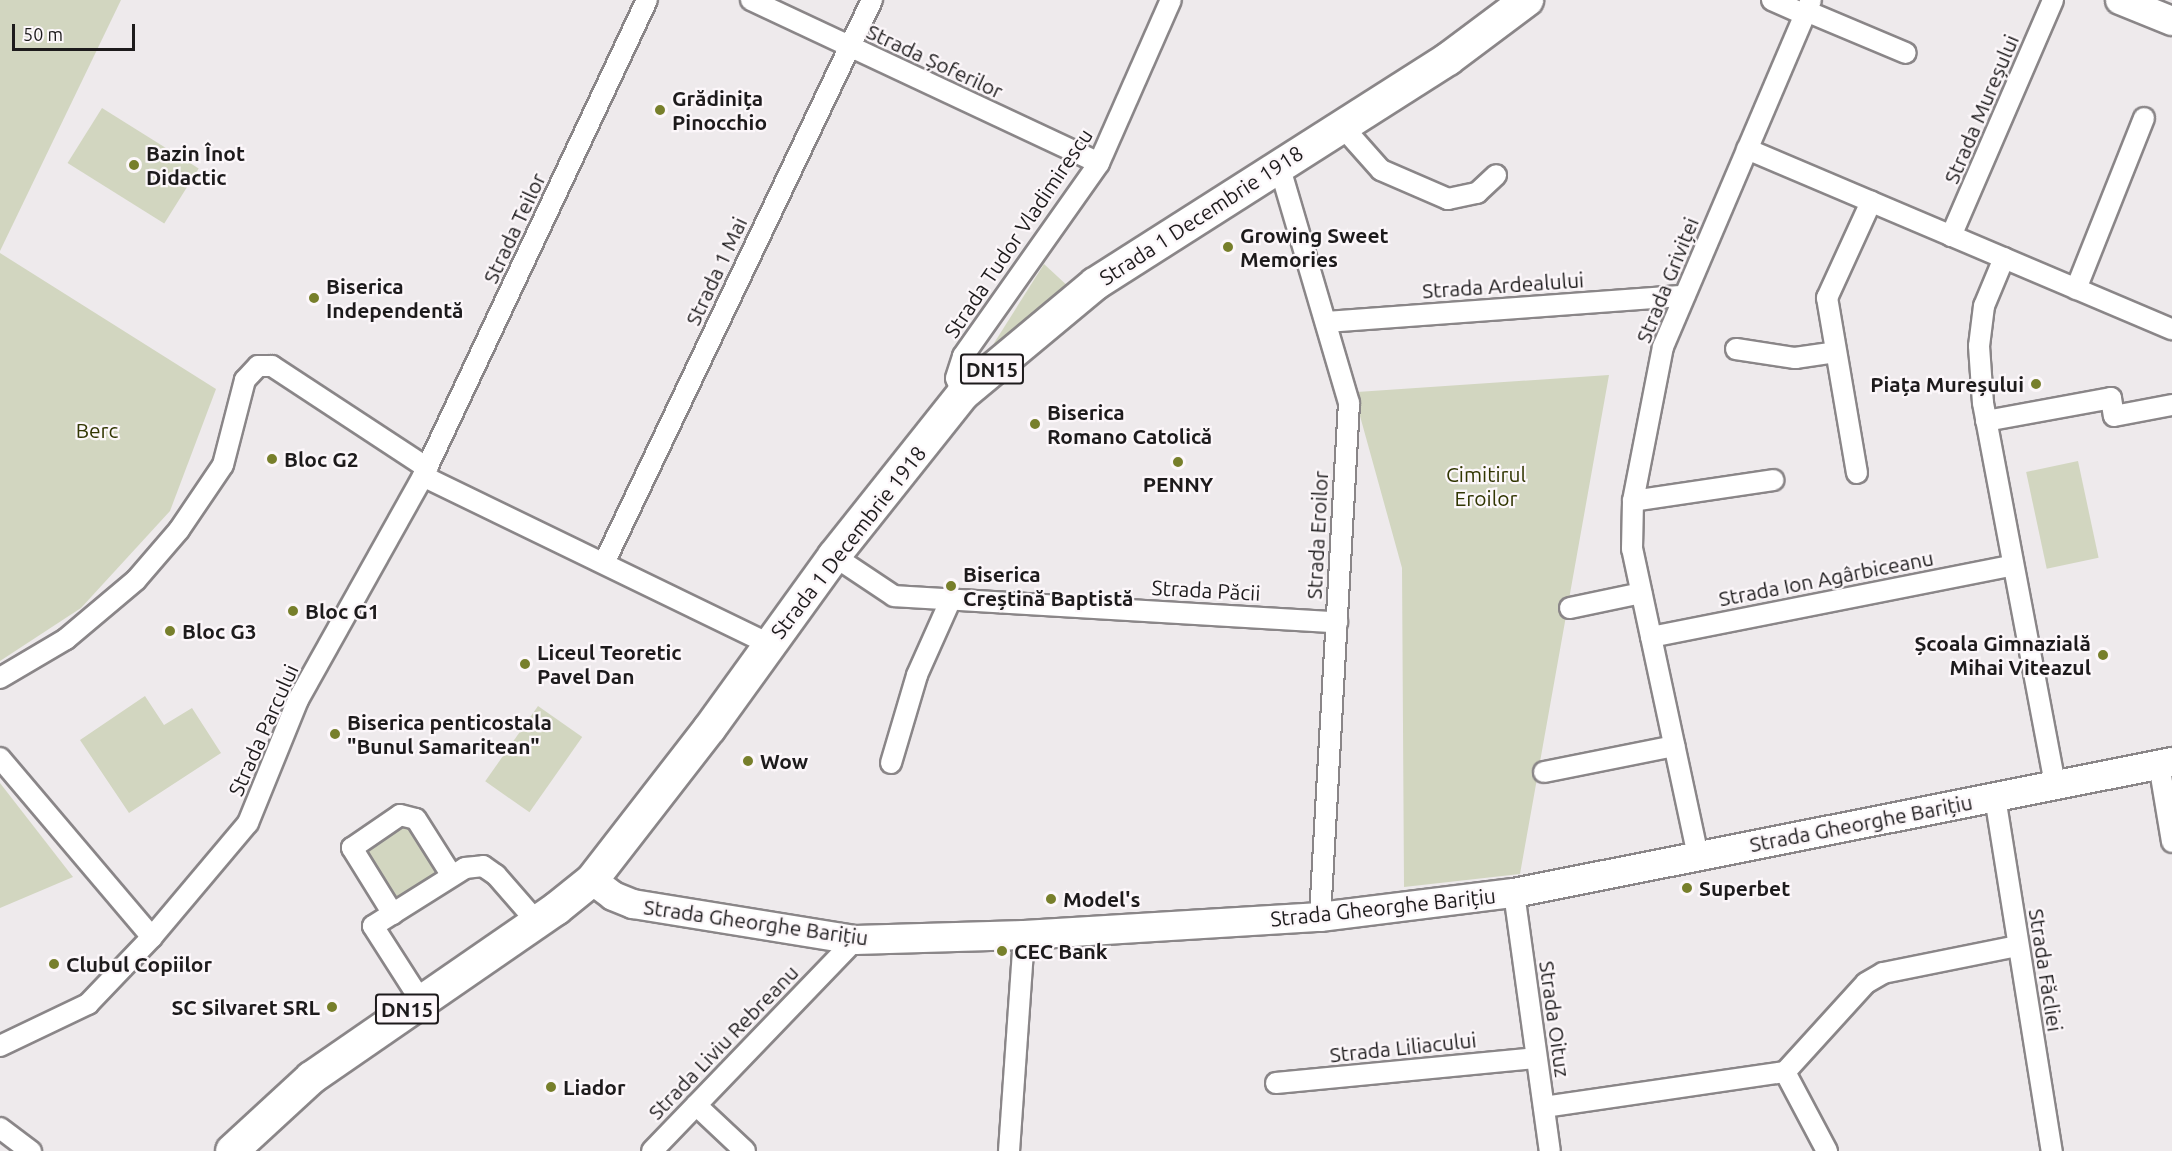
<!DOCTYPE html>
<html>
<head>
<meta charset="utf-8">
<style>
	body { margin:0 }
	#map { position:relative; width:2172px; height:1151px; overflow:hidden; background:#eeeaec; font-family:Ubuntu,sans-serif }
	div>[style] { position:absolute }
	.green>* { inset:0; background:#d2d6c0; transform-origin:0 0 }
	.roads { filter:drop-shadow(2px 0 #8a8688) drop-shadow(-2px 0 #8a8688) drop-shadow(0 2px #8a8688) drop-shadow(0 -2px #8a8688) }
	.street>* { height:20px; margin:-10px; padding:0 10px; transform-origin:10px; border-radius:10px; background:#fff }
	.secondary>* { height:28px; margin:-14px; padding:0 14px; transform-origin:14px; border-radius:14px; background:#fff }
	.primary>* { height:32px; margin:-16px; padding:0 16px; transform-origin:16px; border-radius:16px; background:#fff }
	.dots>* { width:16px; height:16px; translate:-50% -50%; box-sizing:border-box; border:3px solid #fcf7fa; border-radius:50% }
	span { translate:-50% -50%; white-space:nowrap; text-align:center; line-height:1.15; -webkit-text-stroke:4.5px #fcf7fa; paint-order:stroke }
	.shield-label span { padding:2px 4px; background:#fcf7fa; border:2px solid; border-radius:4px; -webkit-text-stroke-width:0 }
	.shield-label { font-size:20px; color:#1d1b1c; font-weight:700 }
	.street-label { font-size:21px; color:#1d1b1c }
	.poi-label { font-size:21px; color:#1d1b1c; font-weight:700 }
	.left { translate:0 -50%; text-align:left }
	.right { translate:-100% -50%; text-align:right }
	.park-label { font-size:21px; color:#313602 }
	.scale { position:absolute; left:12px; top:24px; width:123px; height:27px; box-sizing:border-box; border:3px solid #1d1b1c; border-top:0; padding-left:8px; font-size:18px; line-height:21px; white-space:nowrap; color:#1d1b1c; -webkit-text-stroke:4px #fcf7fa; paint-order:stroke }
</style>
</head>
<body>
<div id="map">
	<div class="green">
		<div style="clip-path:polygon(0 0,121px 0,0 251px)"></div>
		<div style="left:102px;top:108px;width:114px;height:65px;rotate:32deg"></div>
		<div style="clip-path:polygon(0 253px,216px 389px,170px 511px,81px 608px,0 661px)"></div>
		<div style="clip-path:polygon(1044px 264px,1071px 289px,984px 359px)"></div>
		<div style="clip-path:polygon(1609px 375px,1520px 874px,1404px 887px,1402px 568px,1360px 416px,1357px 392px)"></div>
		<div style="left:2078px;top:461px;width:99px;height:53px;rotate:78deg"></div>
		<div style="clip-path:polygon(145px 696px,164px 725px,192px 708px,221px 753px,129px 813px,80px 740px)"></div>
		<div style="left:538px;top:706px;width:54px;height:92px;rotate:35deg"></div>
		<div style="clip-path:polygon(0 783px,73px 877px,0 908px)"></div>
		<div style="left:409px;top:818px;width:67px;height:60px;rotate:58deg"></div>
	</div>
	<div class="roads">
		<div class="street">
			<div style="left:751px;top:0;width:384px;rotate:25.1deg"></div>
			<div style="left:1772px;top:0;width:36px;rotate:24deg"></div>
			<div style="left:1806px;top:11px;width:108px;rotate:22.8deg"></div>
			<div style="left:1341px;top:125px;width:60px;rotate:48.4deg"></div>
			<div style="left:1381px;top:170px;width:73px;rotate:23.4deg"></div>
			<div style="left:1448px;top:199px;width:30px;rotate:-12deg"></div>
			<div style="left:1477px;top:193px;width:26px;rotate:-43deg"></div>
			<div style="left:1747px;top:149px;width:462px;rotate:23deg"></div>
			<div style="left:1279px;top:165px;width:248px;rotate:73.6deg"></div>
			<div style="left:1349px;top:403px;width:515px;rotate:93.23deg"></div>
			<div style="left:1951px;top:236px;width:257px;rotate:-66.6deg"></div>
			<div style="left:2004px;top:258px;width:52px;rotate:112.6deg"></div>
			<div style="left:1984px;top:306px;width:40px;rotate:97.1deg"></div>
			<div style="left:1979px;top:346px;width:57px;rotate:86deg"></div>
			<div style="left:1983px;top:403px;width:389px;rotate:79.3deg"></div>
			<div style="left:2076px;top:289px;width:184px;rotate:-68.3deg"></div>
			<div style="left:1326px;top:322px;width:359px;rotate:-4.2deg"></div>
			<div style="left:1736px;top:349px;width:60px;rotate:8.7deg"></div>
			<div style="left:1795px;top:358px;width:41px;rotate:-8.3deg"></div>
			<div style="left:963px;top:394px;width:17px;rotate:-114deg"></div>
			<div style="left:956px;top:378px;width:23px;rotate:-72deg"></div>
			<div style="left:963px;top:356px;width:236px;rotate:-54.8deg"></div>
			<div style="left:1099px;top:163px;width:178px;rotate:-66.2deg"></div>
			<div style="left:1986px;top:421px;width:127px;rotate:-10.4deg"></div>
			<div style="left:2111px;top:398px;width:18px;rotate:81deg"></div>
			<div style="left:2114px;top:416px;width:59px;rotate:-10.7deg"></div>
			<div style="left:1857px;top:473px;width:178px;rotate:-99.7deg"></div>
			<div style="left:1827px;top:298px;width:106px;rotate:-65.4deg"></div>
			<div style="left:423px;top:476px;width:526px;rotate:-64.8deg"></div>
			<div style="left:1633px;top:501px;width:142px;rotate:-8.5deg"></div>
			<div style="left:834px;top:556px;width:72px;rotate:33.7deg"></div>
			<div style="left:894px;top:596px;width:444px;rotate:3.4deg"></div>
			<div style="left:604px;top:563px;width:624px;rotate:-64.54deg"></div>
			<div style="left:1570px;top:608px;width:73px;rotate:-11.9deg"></div>
			<div style="left:1651px;top:637px;width:367px;rotate:-11.2deg"></div>
			<div style="left:0;top:678px;width:77px;rotate:-30.6deg"></div>
			<div style="left:66px;top:639px;width:92px;rotate:-40.1deg"></div>
			<div style="left:136px;top:580px;width:66px;rotate:-49.3deg"></div>
			<div style="left:179px;top:530px;width:78px;rotate:-55.9deg"></div>
			<div style="left:223px;top:465px;width:88px;rotate:-75.5deg"></div>
			<div style="left:245px;top:380px;width:19px;rotate:-47deg"></div>
			<div style="left:258px;top:366px;width:14px"></div>
			<div style="left:272px;top:366px;width:186px;rotate:33.3deg"></div>
			<div style="left:0;top:758px;width:235px;rotate:49.7deg"></div>
			<div style="left:891px;top:763px;width:92px;rotate:-73.5deg"></div>
			<div style="left:917px;top:675px;width:83px;rotate:-65.9deg"></div>
			<div style="left:2159px;top:764px;width:79px;rotate:80.5deg"></div>
			<div style="left:1544px;top:772px;width:133px;rotate:-11.3deg"></div>
			<div style="left:1995px;top:797px;width:359px;rotate:80.9deg"></div>
			<div style="left:1698px;top:856px;width:314px;rotate:-102.1deg"></div>
			<div style="left:1632px;top:549px;width:48px;rotate:-88.8deg"></div>
			<div style="left:1633px;top:501px;width:157px;rotate:-79deg"></div>
			<div style="left:1663px;top:347px;width:377px;rotate:-66.9deg"></div>
			<div style="left:1514px;top:893px;width:260px;rotate:82.1deg"></div>
			<div style="left:393px;top:914px;width:78px;rotate:-121.8deg"></div>
			<div style="left:352px;top:848px;width:58px;rotate:-34.5deg"></div>
			<div style="left:400px;top:815px;width:16px;rotate:14deg"></div>
			<div style="left:416px;top:819px;width:67px;rotate:57.7deg"></div>
			<div style="left:421px;top:1001px;width:89px;rotate:-122.6deg"></div>
			<div style="left:373px;top:926px;width:109px;rotate:-32.2deg"></div>
			<div style="left:465px;top:868px;width:18px;rotate:-6deg"></div>
			<div style="left:483px;top:866px;width:16px;rotate:35deg"></div>
			<div style="left:496px;top:875px;width:62px;rotate:48.9deg"></div>
			<div style="left:0;top:1046px;width:98px;rotate:-25.5deg"></div>
			<div style="left:88px;top:1004px;width:93px;rotate:-46.3deg"></div>
			<div style="left:152px;top:937px;width:149px;rotate:-49.9deg"></div>
			<div style="left:248px;top:823px;width:133px;rotate:-67.9deg"></div>
			<div style="left:298px;top:700px;width:257px;rotate:-60.8deg"></div>
			<div style="left:423px;top:476px;width:385px;rotate:25.9deg"></div>
			<div style="left:1276px;top:1083px;width:260px;rotate:-5.5deg"></div>
			<div style="left:696px;top:1105px;width:67px;rotate:43.2deg"></div>
			<div style="left:1544px;top:1107px;width:244px;rotate:-8.3deg"></div>
			<div style="left:0;top:1128px;width:39px;rotate:37deg"></div>
			<div style="left:652px;top:1151px;width:293px;rotate:-46.1deg"></div>
			<div style="left:1009px;top:1151px;width:217px;rotate:-86deg"></div>
			<div style="left:1827px;top:1151px;width:89px;rotate:-118deg"></div>
			<div style="left:1785px;top:1072px;width:120px;rotate:-47.7deg"></div>
			<div style="left:1866px;top:983px;width:20px;rotate:-30deg"></div>
			<div style="left:1883px;top:973px;width:137px;rotate:-11.4deg"></div>
		</div>
		<div class="secondary">
			<div style="left:2120px;top:0;width:56px;rotate:22deg"></div>
			<div style="left:592px;top:880px;width:26px;rotate:37deg"></div>
			<div style="left:613px;top:896px;width:22px;rotate:22deg"></div>
			<div style="left:633px;top:904px;width:225px;rotate:9.2deg"></div>
			<div style="left:855px;top:940px;width:169px;rotate:-1.7deg"></div>
			<div style="left:1024px;top:935px;width:297px;rotate:-3.5deg"></div>
			<div style="left:1320px;top:917px;width:195px;rotate:-7.1deg"></div>
			<div style="left:1514px;top:893px;width:671px;rotate:-11.26deg"></div>
		</div>
		<div class="primary">
			<div style="left:232px;top:1151px;width:108px;rotate:-42.7deg"></div>
			<div style="left:311px;top:1078px;width:298px;rotate:-34.6deg"></div>
			<div style="left:556px;top:909px;width:46px;rotate:-38.9deg"></div>
			<div style="left:592px;top:880px;width:192px;rotate:-52.2deg"></div>
			<div style="left:710px;top:728px;width:212px;rotate:-54.2deg"></div>
			<div style="left:834px;top:556px;width:207px;rotate:-51.5deg"></div>
			<div style="left:963px;top:394px;width:172px;rotate:-39.8deg"></div>
			<div style="left:1095px;top:284px;width:419px;rotate:-32.5deg"></div>
			<div style="left:1448px;top:59px;width:99px;rotate:-36.8deg"></div>
		</div>
	</div>
	<div class="dots">
		<div style="left:660px;top:110px;background:#777f2b"></div>
		<div style="left:134px;top:165px;background:#777f2b"></div>
		<div style="left:1228px;top:247px;background:#777f2b"></div>
		<div style="left:314px;top:298px;background:#777f2b"></div>
		<div style="left:2036px;top:384px;background:#777f2b"></div>
		<div style="left:1035px;top:424px;background:#777f2b"></div>
		<div style="left:272px;top:459px;background:#777f2b"></div>
		<div style="left:1178px;top:462px;background:#777f2b"></div>
		<div style="left:951px;top:586px;background:#777f2b"></div>
		<div style="left:293px;top:611px;background:#777f2b"></div>
		<div style="left:170px;top:631px;background:#777f2b"></div>
		<div style="left:2103px;top:655px;background:#777f2b"></div>
		<div style="left:525px;top:664px;background:#777f2b"></div>
		<div style="left:335px;top:734px;background:#777f2b"></div>
		<div style="left:748px;top:761px;background:#777f2b"></div>
		<div style="left:1687px;top:888px;background:#777f2b"></div>
		<div style="left:1051px;top:899px;background:#777f2b"></div>
		<div style="left:1002px;top:951px;background:#777f2b"></div>
		<div style="left:54px;top:964px;background:#777f2b"></div>
		<div style="left:332px;top:1007px;background:#777f2b"></div>
		<div style="left:551px;top:1087px;background:#777f2b"></div>
	</div>
	<div class="shield-label">
		<span style="left:992px;top:369px">DN15</span>
		<span style="left:407px;top:1009px">DN15</span>
	</div>
	<div class="street-label">
		<span style="left:935px;top:61px;rotate:25deg">Strada Șoferilor</span>
		<span style="left:1981px;top:109px;rotate:-67deg">Strada Mureșului</span>
		<span style="left:1201px;top:215px;rotate:-33deg">Strada 1 Decembrie 1918</span>
		<span style="left:514px;top:228px;rotate:-65deg">Strada Teilor</span>
		<span style="left:1018px;top:233px;rotate:-56deg">Strada Tudor Vladimirescu</span>
		<span style="left:716px;top:271px;rotate:-65deg">Strada 1 Mai</span>
		<span style="left:1667px;top:280px;rotate:-68deg">Strada Griviței</span>
		<span style="left:1503px;top:285px;rotate:-4deg">Strada Ardealului</span>
		<span style="left:1317px;top:535px;rotate:-87deg">Strada Eroilor</span>
		<span style="left:848px;top:542px;rotate:-52deg">Strada 1 Decembrie 1918</span>
		<span style="left:1826px;top:578px;rotate:-11deg">Strada Ion Agârbiceanu</span>
		<span style="left:1206px;top:590px;rotate:3deg">Strada Păcii</span>
		<span style="left:263px;top:730px;rotate:-66deg">Strada Parcului</span>
		<span style="left:1861px;top:823px;rotate:-11deg">Strada Gheorghe Barițiu</span>
		<span style="left:1383px;top:907px;rotate:-6deg">Strada Gheorghe Barițiu</span>
		<span style="left:756px;top:922px;rotate:8deg">Strada Gheorghe Barițiu</span>
		<span style="left:2046px;top:970px;rotate:81deg">Strada Făcliei</span>
		<span style="left:1555px;top:1019px;rotate:82deg">Strada Oituz</span>
		<span style="left:723px;top:1042px;rotate:-46deg">Strada Liviu Rebreanu</span>
		<span style="left:1403px;top:1047px;rotate:-6deg">Strada Liliacului</span>
	</div>
	<div class="poi-label">
		<span class="left" style="left:672px;top:110px">Grădinița<br>Pinocchio</span>
		<span class="left" style="left:146px;top:165px">Bazin Înot<br>Didactic</span>
		<span class="left" style="left:1240px;top:247px">Growing Sweet<br>Memories</span>
		<span class="left" style="left:326px;top:298px">Biserica<br>Independentă</span>
		<span class="right" style="left:2024px;top:384px">Piața Mureșului</span>
		<span class="left" style="left:1047px;top:424px">Biserica<br>Romano Catolică</span>
		<span class="left" style="left:284px;top:459px">Bloc G2</span>
		<span style="left:1178px;top:484px">PENNY</span>
		<span class="left" style="left:963px;top:586px">Biserica<br>Creștină Baptistă</span>
		<span class="left" style="left:305px;top:611px">Bloc G1</span>
		<span class="left" style="left:182px;top:631px">Bloc G3</span>
		<span class="right" style="left:2091px;top:655px">Școala Gimnazială<br>Mihai Viteazul</span>
		<span class="left" style="left:537px;top:664px">Liceul Teoretic<br>Pavel Dan</span>
		<span class="left" style="left:347px;top:734px">Biserica penticostala<br>"Bunul Samaritean"</span>
		<span class="left" style="left:760px;top:761px">Wow</span>
		<span class="left" style="left:1699px;top:888px">Superbet</span>
		<span class="left" style="left:1063px;top:899px">Model's</span>
		<span class="left" style="left:1014px;top:951px">CEC Bank</span>
		<span class="left" style="left:66px;top:964px">Clubul Copiilor</span>
		<span class="right" style="left:320px;top:1007px">SC Silvaret SRL</span>
		<span class="left" style="left:563px;top:1087px">Liador</span>
	</div>
	<div class="park-label">
		<span style="left:97px;top:430px">Berc</span>
		<span style="left:1486px;top:486px">Cimitirul<br>Eroilor</span>
	</div>
	<div class="scale">50 m</div>
</div>
</body>
</html>
